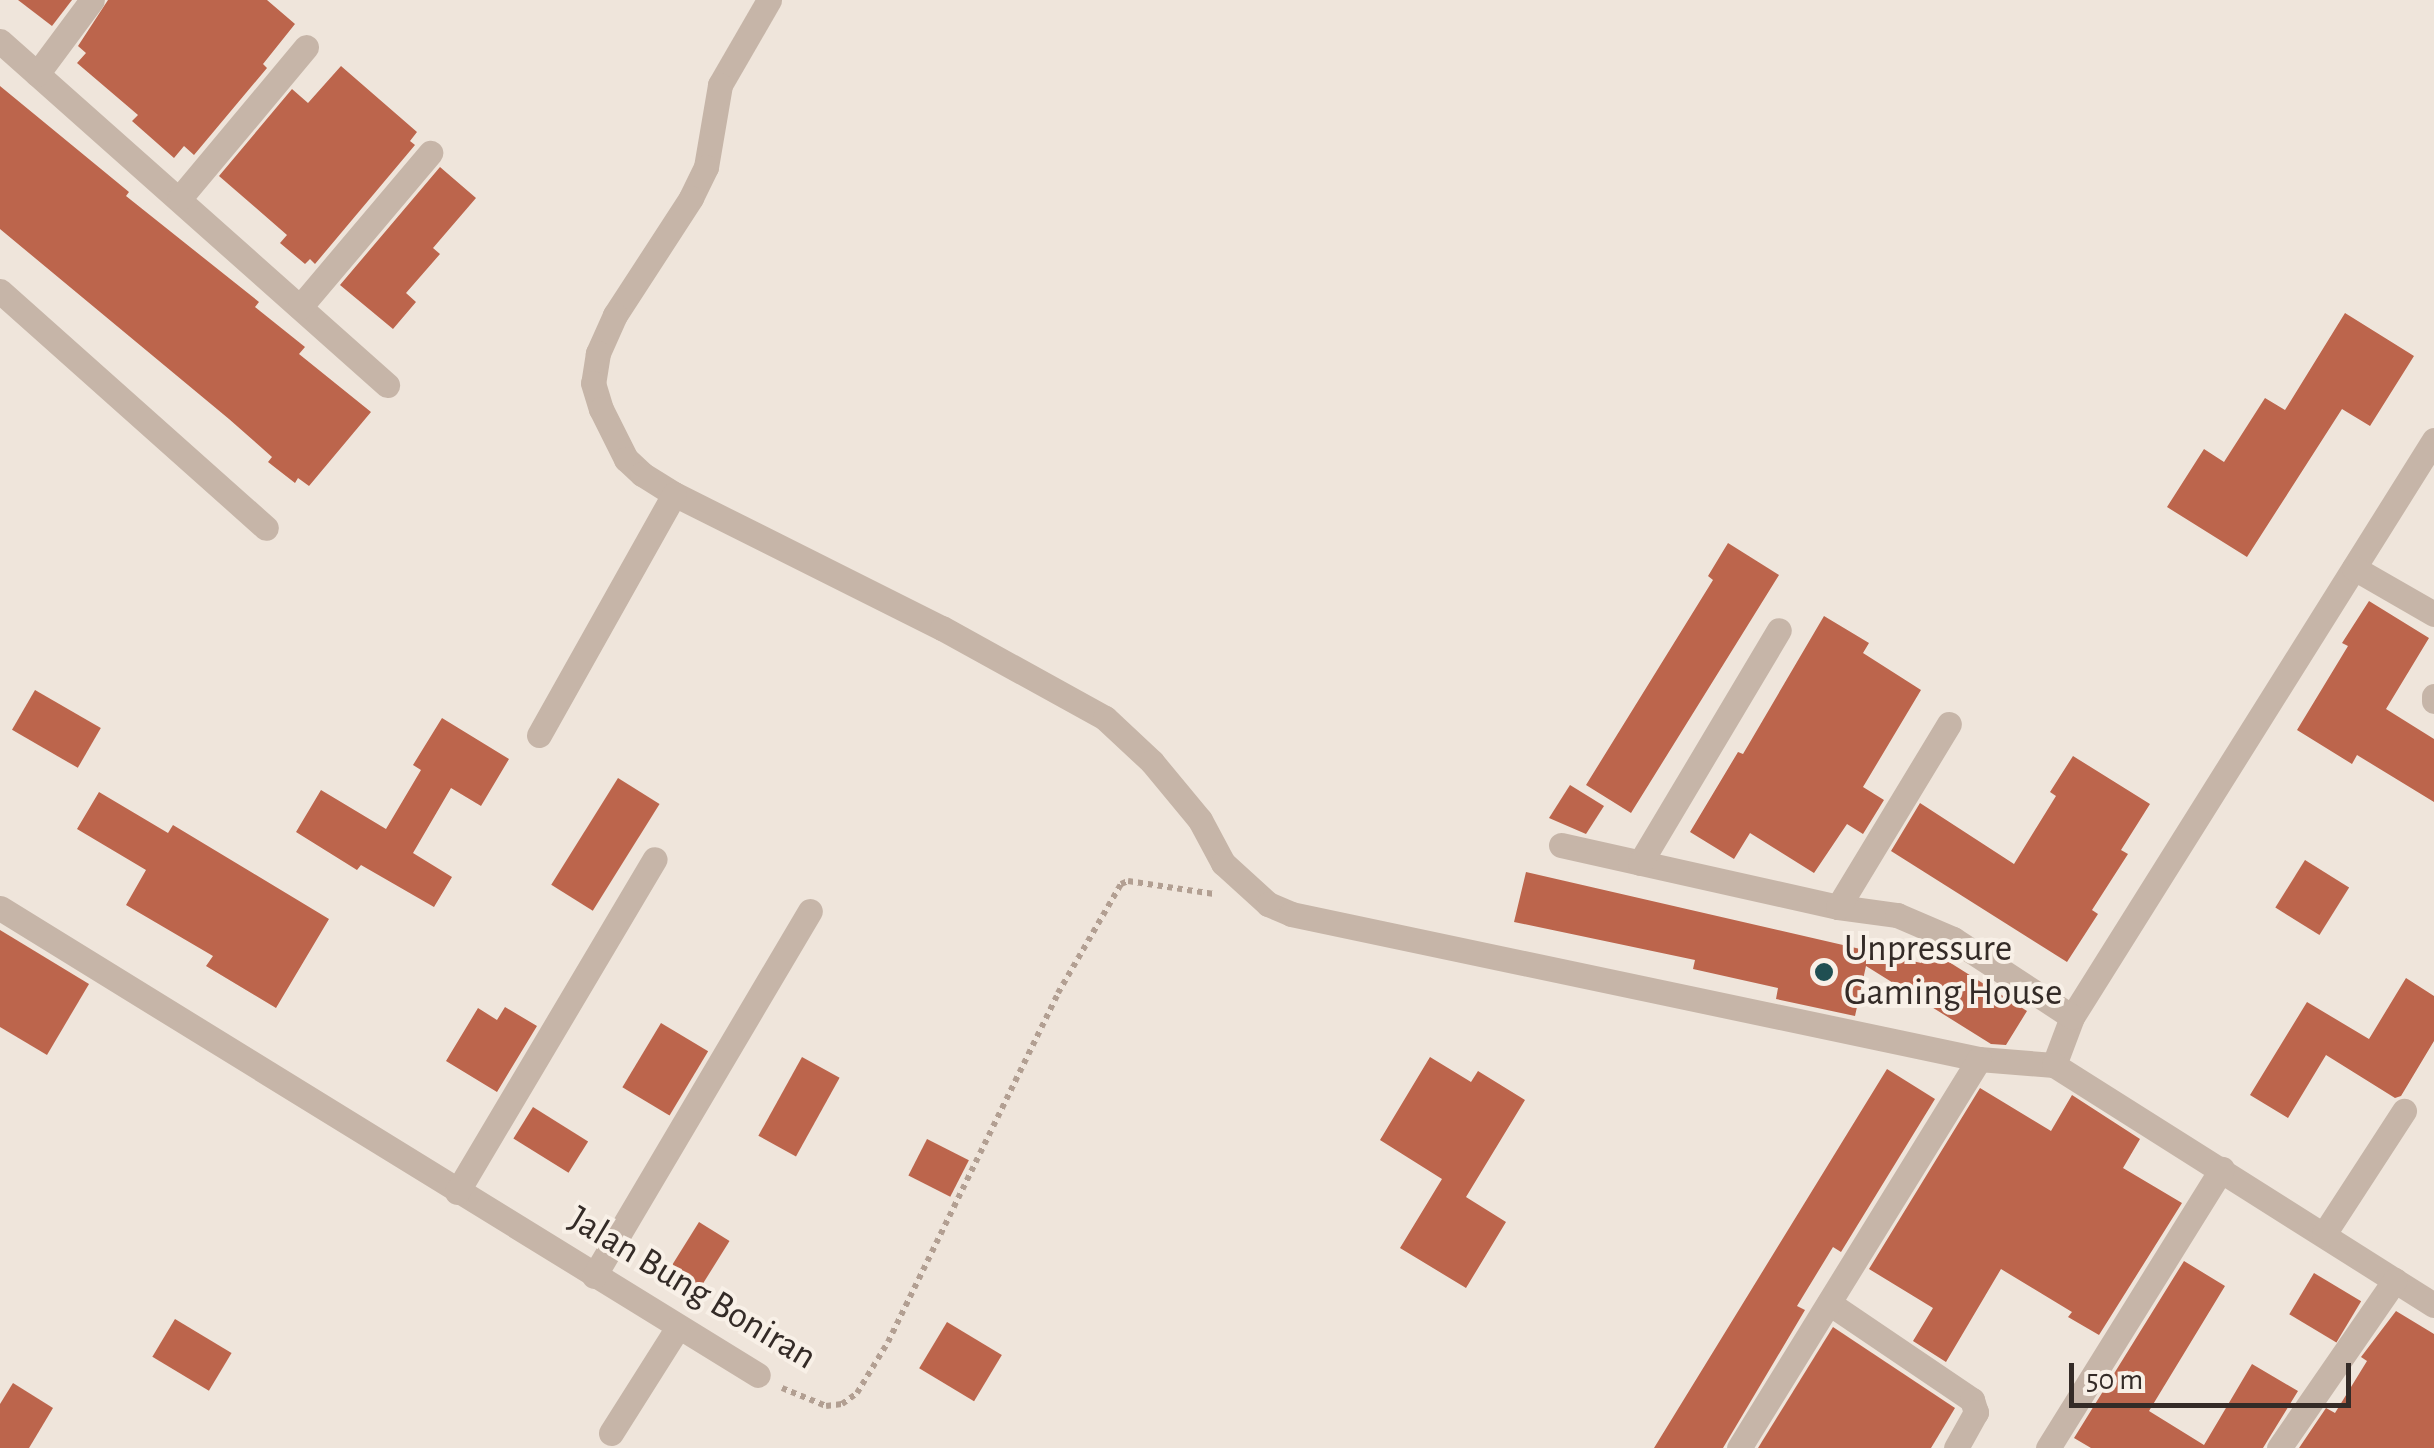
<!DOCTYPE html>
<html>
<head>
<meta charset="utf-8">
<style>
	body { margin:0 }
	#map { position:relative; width:2434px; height:1448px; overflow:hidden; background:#efe5db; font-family:"Alegreya Sans",sans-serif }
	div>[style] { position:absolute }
	.building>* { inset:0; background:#bc654c; transform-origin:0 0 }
	.path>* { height:6px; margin-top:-3px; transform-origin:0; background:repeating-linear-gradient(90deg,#b29f92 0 5px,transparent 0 10px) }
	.minor>* { height:25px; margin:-12.5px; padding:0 12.5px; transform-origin:12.5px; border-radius:12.5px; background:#c6b5a8 }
	.dots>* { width:28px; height:28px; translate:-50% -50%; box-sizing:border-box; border:5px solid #f8f0e7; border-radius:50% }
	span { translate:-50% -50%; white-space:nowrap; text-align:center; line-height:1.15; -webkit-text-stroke:8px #f8f0e7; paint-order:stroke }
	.poi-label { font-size:38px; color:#342b27 }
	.left { translate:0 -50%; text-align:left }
	.street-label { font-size:38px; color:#342b27 }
	.scale { position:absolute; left:2069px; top:1363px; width:282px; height:45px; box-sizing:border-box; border:5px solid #342b27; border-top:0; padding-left:12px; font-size:30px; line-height:35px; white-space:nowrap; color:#342b27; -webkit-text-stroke:8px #f8f0e7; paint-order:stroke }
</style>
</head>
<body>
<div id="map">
	<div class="building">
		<div style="clip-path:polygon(18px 0,72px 0,52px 26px)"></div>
		<div style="clip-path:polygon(108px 0,267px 0,295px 24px,263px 64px,267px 68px,194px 155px,184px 146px,174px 158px,132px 121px,138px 115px,77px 63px,86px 53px,78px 46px)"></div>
		<div style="clip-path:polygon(341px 66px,417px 132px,410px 141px,415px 145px,315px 264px,310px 259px,305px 264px,280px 243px,287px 235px,219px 176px,292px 89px,308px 103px)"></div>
		<div style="clip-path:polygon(0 86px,129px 192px,126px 196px,259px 302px,255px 307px,305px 347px,299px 354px,371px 412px,309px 486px,298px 478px,295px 483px,268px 462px,272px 457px,229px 419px,0 229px)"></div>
		<div style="clip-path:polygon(440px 167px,476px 198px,433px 248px,440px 254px,406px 293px,416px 302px,393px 329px,340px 285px)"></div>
		<div style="clip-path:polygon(2345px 313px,2414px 356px,2370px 426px,2342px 409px,2247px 557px,2167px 507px,2204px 449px,2224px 462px,2265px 398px,2285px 410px)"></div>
		<div style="clip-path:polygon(1728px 543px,1779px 575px,1631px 813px,1586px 785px,1713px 580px,1708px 576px)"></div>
		<div style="clip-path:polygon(2369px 601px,2429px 638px,2386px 709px,2434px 739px,2434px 802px,2357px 755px,2352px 764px,2297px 730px,2348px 646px,2342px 643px)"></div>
		<div style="clip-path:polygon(1824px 616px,1869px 643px,1863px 653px,1921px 690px,1863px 787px,1884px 800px,1863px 834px,1847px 824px,1814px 873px,1750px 833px,1734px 859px,1690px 832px,1738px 752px,1743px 754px)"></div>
		<div style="left:35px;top:690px;width:76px;height:46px;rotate:30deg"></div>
		<div style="clip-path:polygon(442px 718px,509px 759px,481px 806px,451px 788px,413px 853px,452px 877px,434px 907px,361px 865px,357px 870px,296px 832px,321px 790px,386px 829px,421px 770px,413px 765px)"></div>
		<div style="clip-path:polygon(2073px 756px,2150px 804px,2121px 850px,2128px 854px,2092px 910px,2098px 914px,2067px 962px,1891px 851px,1920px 803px,2014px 864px,2056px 796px,2050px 792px)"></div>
		<div style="left:618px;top:778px;width:49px;height:126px;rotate:32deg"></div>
		<div style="clip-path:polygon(1570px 785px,1604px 806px,1586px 834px,1549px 818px)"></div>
		<div style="clip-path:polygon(99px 792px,168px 833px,173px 825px,329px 919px,276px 1008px,206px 966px,213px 956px,126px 905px,146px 870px,77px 829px)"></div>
		<div style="left:2305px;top:860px;width:52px;height:56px;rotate:32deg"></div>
		<div style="clip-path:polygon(1526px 872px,1921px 963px,1924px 956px,1949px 962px,2027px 1011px,2006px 1045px,1991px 1044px,1866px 966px,1855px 1016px,1776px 999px,1778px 988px,1693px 969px,1695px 960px,1514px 922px)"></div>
		<div style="clip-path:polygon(0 930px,89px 984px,47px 1055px,0 1027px)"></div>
		<div style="clip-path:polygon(2406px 978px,2434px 996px,2434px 1041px,2401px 1096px,2395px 1098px,2326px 1055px,2288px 1118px,2250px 1095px,2307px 1002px,2369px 1039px)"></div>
		<div style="clip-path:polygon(505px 1007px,537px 1026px,497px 1092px,446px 1061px,478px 1008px,497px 1020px)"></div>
		<div style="left:661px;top:1023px;width:55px;height:75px;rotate:31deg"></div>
		<div style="left:802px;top:1057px;width:43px;height:90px;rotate:29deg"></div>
		<div style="clip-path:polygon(1430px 1057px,1471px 1082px,1478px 1071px,1525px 1100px,1466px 1197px,1506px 1222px,1466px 1288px,1400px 1248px,1442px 1179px,1380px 1140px)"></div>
		<div style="clip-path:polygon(1887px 1069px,1935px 1099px,1841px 1252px,1833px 1247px,1797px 1306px,1805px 1310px,1723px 1448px,1654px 1448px)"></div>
		<div style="clip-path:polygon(1980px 1088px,2051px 1131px,2072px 1095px,2140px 1139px,2123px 1168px,2182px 1203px,2099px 1335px,2068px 1317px,2072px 1312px,2001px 1269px,1946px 1362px,1913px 1341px,1933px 1308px,1869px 1269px)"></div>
		<div style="left:533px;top:1107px;width:65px;height:37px;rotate:32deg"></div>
		<div style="left:927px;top:1139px;width:47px;height:41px;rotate:27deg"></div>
		<div style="left:699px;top:1222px;width:36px;height:63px;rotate:32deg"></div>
		<div style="clip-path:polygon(2184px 1261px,2225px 1286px,2149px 1411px,2204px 1445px,2252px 1364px,2298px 1391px,2263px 1448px,2091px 1448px,2074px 1438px)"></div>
		<div style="left:2314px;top:1273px;width:55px;height:48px;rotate:31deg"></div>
		<div style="clip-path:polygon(2396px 1311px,2434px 1334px,2434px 1448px,2299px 1448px,2326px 1408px,2335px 1413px,2367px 1361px,2361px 1357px)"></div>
		<div style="left:175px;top:1319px;width:66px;height:44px;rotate:31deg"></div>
		<div style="left:947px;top:1322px;width:64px;height:54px;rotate:31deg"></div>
		<div style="clip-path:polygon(1833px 1327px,1955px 1408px,1931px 1448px,1758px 1448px)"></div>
		<div style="clip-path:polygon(13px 1383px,53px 1408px,29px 1448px,0 1448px,0 1404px)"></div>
	</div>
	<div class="path">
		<div style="left:782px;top:1388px;width:48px;rotate:22.2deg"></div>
		<div style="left:826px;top:1406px;width:16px;rotate:-7deg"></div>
		<div style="left:842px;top:1404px;width:19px;rotate:-36deg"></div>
		<div style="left:857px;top:1393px;width:60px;rotate:-58.7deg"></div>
		<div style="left:888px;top:1342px;width:388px;rotate:-64deg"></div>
		<div style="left:1058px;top:993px;width:126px;rotate:-60deg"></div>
		<div style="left:1121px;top:884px;width:8px;rotate:-23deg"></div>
		<div style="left:1128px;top:881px;width:87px;rotate:8.6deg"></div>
	</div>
	<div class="minor">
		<div style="left:769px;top:0;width:98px;rotate:120deg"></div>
		<div style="left:720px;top:85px;width:83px;rotate:99.7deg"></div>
		<div style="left:706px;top:167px;width:34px;rotate:116deg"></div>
		<div style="left:691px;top:198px;width:140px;rotate:123deg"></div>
		<div style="left:615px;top:315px;width:42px;rotate:114.1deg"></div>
		<div style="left:598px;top:353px;width:30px;rotate:99deg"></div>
		<div style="left:593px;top:383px;width:27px;rotate:73deg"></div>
		<div style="left:601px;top:409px;width:56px;rotate:63.4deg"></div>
		<div style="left:626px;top:459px;width:22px;rotate:43deg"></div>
		<div style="left:642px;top:474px;width:38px;rotate:32deg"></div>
		<div style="left:674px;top:494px;width:300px;rotate:26.6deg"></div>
		<div style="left:942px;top:628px;width:186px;rotate:28.9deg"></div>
		<div style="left:1105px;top:718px;width:64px;rotate:43.1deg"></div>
		<div style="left:1152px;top:762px;width:75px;rotate:50.4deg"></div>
		<div style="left:1200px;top:820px;width:49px;rotate:61.9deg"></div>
		<div style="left:1223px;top:863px;width:61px;rotate:42.3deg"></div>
		<div style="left:1268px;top:904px;width:25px;rotate:23deg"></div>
		<div style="left:1291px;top:914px;width:703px;rotate:11.9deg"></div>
		<div style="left:1979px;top:1059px;width:75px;rotate:4.6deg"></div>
		<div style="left:0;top:41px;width:518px;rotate:41.63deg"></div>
		<div style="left:37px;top:74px;width:92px;rotate:-53.4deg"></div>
		<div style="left:179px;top:199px;width:198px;rotate:-50.1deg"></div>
		<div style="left:0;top:291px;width:356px;rotate:41.7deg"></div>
		<div style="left:300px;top:307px;width:202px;rotate:-49.8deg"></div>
		<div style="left:2434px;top:440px;width:681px;rotate:122.1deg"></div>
		<div style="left:2072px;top:1017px;width:51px;rotate:110.6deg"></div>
		<div style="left:2054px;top:1065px;width:449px;rotate:32.3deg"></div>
		<div style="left:2354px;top:568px;width:92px;rotate:29.9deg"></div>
		<div style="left:2434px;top:696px;width:5px;rotate:90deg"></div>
		<div style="left:539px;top:735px;width:276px;rotate:-60.7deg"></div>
		<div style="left:1561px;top:845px;width:284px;rotate:12.6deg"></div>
		<div style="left:1838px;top:907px;width:60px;rotate:7.7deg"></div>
		<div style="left:1897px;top:915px;width:61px;rotate:23.2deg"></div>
		<div style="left:1953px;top:939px;width:142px;rotate:33.2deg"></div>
		<div style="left:1640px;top:863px;width:271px;rotate:-59.2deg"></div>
		<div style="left:1838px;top:907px;width:214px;rotate:-58.8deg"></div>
		<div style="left:0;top:908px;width:890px;rotate:31.64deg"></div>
		<div style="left:457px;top:1192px;width:387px;rotate:-59.3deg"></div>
		<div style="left:2324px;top:1234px;width:147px;rotate:-57deg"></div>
		<div style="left:594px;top:1276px;width:424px;rotate:-59.4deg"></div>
		<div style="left:1829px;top:1303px;width:173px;rotate:34.1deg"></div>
		<div style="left:1972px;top:1400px;width:13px;rotate:72deg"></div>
		<div style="left:1976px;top:1412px;width:41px;rotate:119.1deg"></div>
		<div style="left:611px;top:1433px;width:125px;rotate:-57.7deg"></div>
		<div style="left:1739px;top:1448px;width:457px;rotate:-58.3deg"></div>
		<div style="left:2048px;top:1448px;width:329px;rotate:-58.1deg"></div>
		<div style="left:2279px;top:1448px;width:204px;rotate:-55.4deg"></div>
	</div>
	<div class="dots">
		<div style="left:1824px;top:972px;background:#204f52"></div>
	</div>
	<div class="poi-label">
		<span class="left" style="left:1844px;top:972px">Unpressure<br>Gaming House</span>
	</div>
	<div class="street-label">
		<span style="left:692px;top:1289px;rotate:31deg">Jalan Bung Boniran</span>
	</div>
	<div class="scale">50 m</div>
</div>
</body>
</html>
